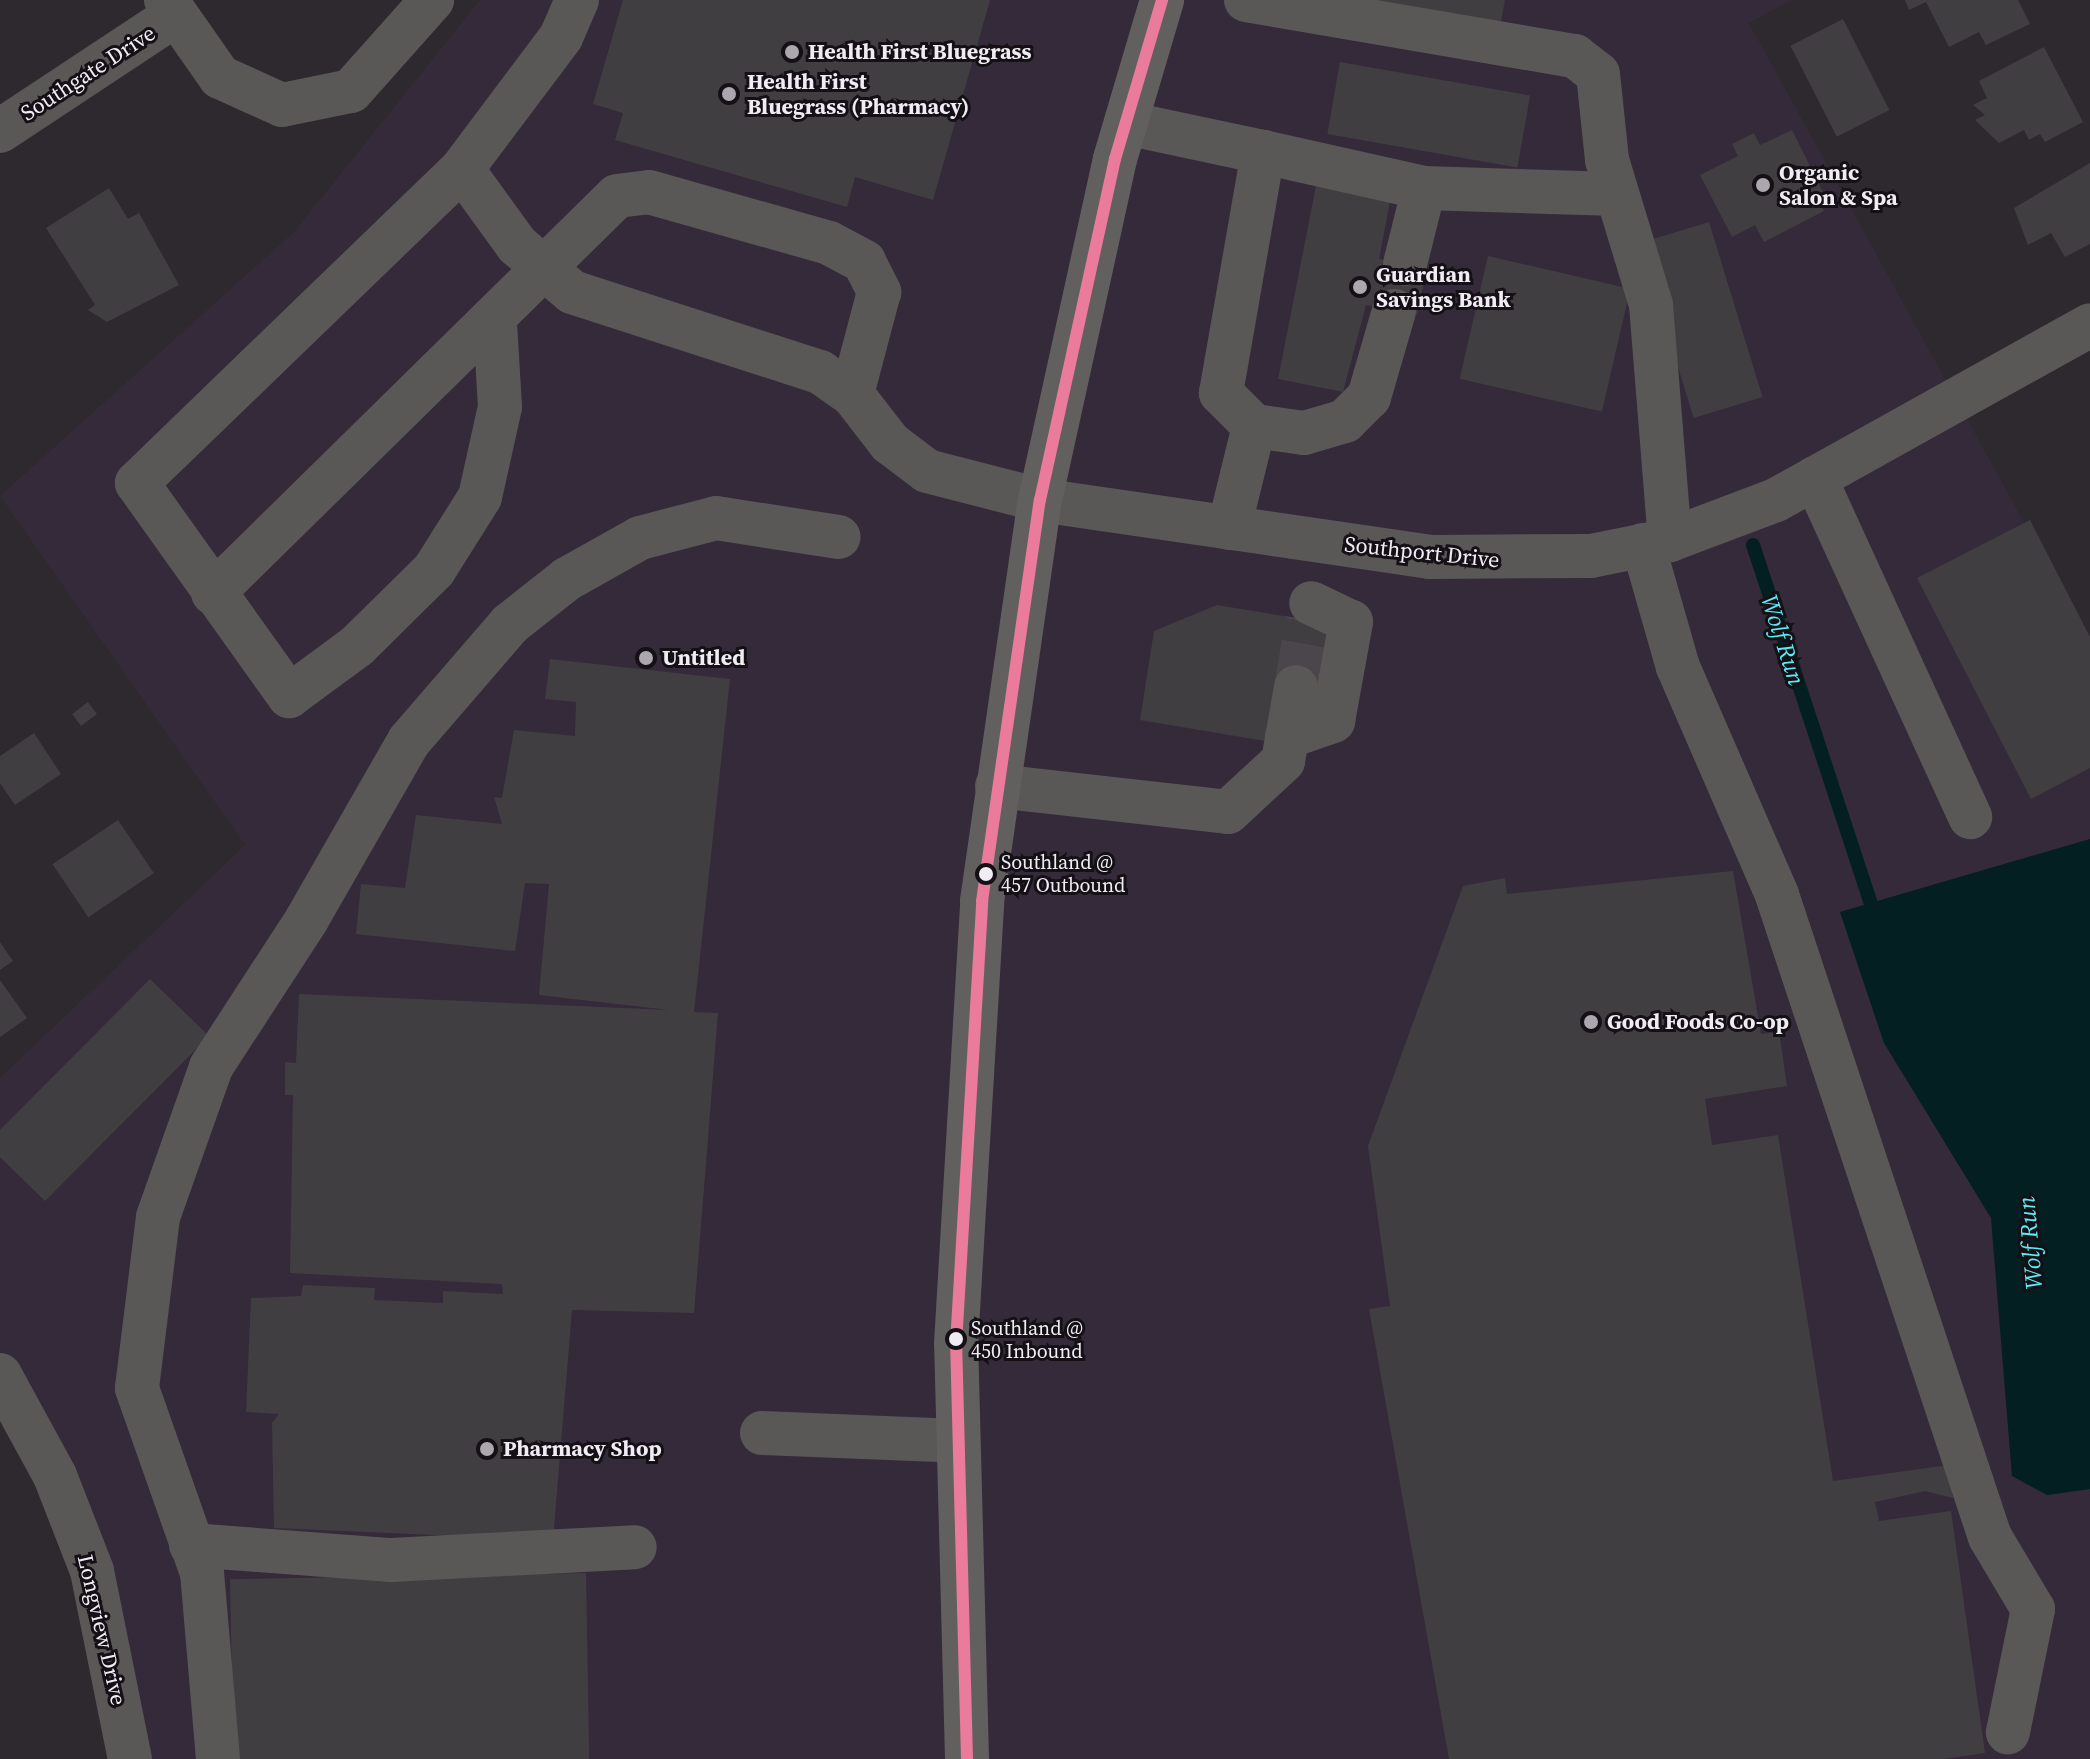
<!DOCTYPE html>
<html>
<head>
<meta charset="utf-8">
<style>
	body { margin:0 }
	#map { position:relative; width:2090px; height:1759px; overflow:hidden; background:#2d292e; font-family:"Source Serif 4",serif }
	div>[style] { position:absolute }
	.built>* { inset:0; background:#352a39 }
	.water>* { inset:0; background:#041f22 }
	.stream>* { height:14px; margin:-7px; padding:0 7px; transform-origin:7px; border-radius:7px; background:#041f22 }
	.building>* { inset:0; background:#413e42; transform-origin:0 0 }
	.minor-tunnel>* { height:44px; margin-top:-22px; transform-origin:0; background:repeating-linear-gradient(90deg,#4a464c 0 44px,transparent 0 66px) }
	.minor>* { height:44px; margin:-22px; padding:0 22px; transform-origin:22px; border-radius:22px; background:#595856 }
	.major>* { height:44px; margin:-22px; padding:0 22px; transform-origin:22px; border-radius:22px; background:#62605f }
	.bus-1>* { height:12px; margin:-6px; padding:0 6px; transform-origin:6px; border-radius:6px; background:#eb7b9a }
	.dots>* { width:22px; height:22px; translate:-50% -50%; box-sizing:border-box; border:4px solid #141016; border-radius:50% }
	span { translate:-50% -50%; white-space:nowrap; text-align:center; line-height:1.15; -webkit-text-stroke:6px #141016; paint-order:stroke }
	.bus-label { font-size:20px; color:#f1ebf3 }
	.left { translate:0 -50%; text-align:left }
	.poi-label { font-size:22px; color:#f1ebf3; font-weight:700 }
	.street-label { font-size:22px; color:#f1ebf3 }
	.water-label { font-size:24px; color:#59ecf5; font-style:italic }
</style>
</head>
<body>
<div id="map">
	<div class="built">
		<div style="clip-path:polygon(480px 0,1792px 0,1749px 23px,2090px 642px,2090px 839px,1840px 912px,1884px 1043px,1991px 1218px,2012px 1475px,2047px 1495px,2090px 1489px,2090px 1759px,123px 1759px,92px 1571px,0 1367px,0 1078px,245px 845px,0 496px,294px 232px)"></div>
	</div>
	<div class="water">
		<div style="clip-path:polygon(2090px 839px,2090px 1489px,2047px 1495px,2012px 1476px,1991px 1218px,1884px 1043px,1840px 912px)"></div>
	</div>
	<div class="stream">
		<div style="left:1753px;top:545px;width:395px;rotate:71.8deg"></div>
	</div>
	<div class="building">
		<div style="clip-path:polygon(623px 0,990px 0,933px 200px,855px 177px,847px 207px,615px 140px,623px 113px,593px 104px)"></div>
		<div style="clip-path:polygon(1356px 0,1505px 0,1500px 27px)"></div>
		<div style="clip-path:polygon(1905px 0,2018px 0,2030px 24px,1986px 45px,1979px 32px,1949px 47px,1926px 2px,1909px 10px)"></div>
		<div style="left:1843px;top:19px;width:102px;height:59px;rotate:63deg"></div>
		<div style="clip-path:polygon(2044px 47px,2083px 122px,2045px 142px,2040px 134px,2029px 140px,2024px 130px,1999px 143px,1975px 120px,1985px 115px,1973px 105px,1987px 98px,1979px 81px)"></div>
		<div style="left:1340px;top:62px;width:193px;height:73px;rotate:10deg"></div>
		<div style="clip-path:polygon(1792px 130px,1825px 196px,1818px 200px,1824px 211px,1764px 242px,1755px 225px,1732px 237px,1700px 175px,1738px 156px,1732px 144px,1754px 133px,1760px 145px)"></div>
		<div style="clip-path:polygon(2090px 163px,2090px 244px,2065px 257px,2051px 233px,2028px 245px,2014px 208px)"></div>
		<div style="clip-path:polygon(1318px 176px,1392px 191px,1379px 259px,1427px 268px,1417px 315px,1366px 305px,1343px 392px,1278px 379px)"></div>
		<div style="clip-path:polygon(109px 188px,128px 219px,139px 213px,179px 285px,107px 322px,88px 310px,95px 305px,46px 228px)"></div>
		<div style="left:1709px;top:222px;width:183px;height:72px;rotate:73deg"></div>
		<div style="left:1488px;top:256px;width:146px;height:126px;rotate:13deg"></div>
		<div style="clip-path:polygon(2030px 520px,2090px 637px,2090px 768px,2031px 799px,1917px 578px)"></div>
		<div style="clip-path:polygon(1217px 605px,1333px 624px,1322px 691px,1265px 741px,1140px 720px,1154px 631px)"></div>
		<div style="clip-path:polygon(550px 659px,730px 679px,694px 1012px,718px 1013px,694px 1313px,572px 1310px,553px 1540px,274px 1528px,272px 1423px,279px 1414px,246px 1412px,251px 1298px,301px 1296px,303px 1285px,375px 1288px,374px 1300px,443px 1303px,443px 1291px,503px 1294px,502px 1284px,290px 1273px,293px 1095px,285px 1095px,285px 1062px,296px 1063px,299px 994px,669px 1010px,539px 995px,549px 884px,525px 883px,515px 951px,356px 934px,361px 884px,405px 888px,416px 815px,502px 824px,494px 797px,502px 798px,514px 730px,575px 736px,576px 702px,545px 699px)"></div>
		<div style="left:88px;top:702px;width:15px;height:20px;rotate:53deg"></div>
		<div style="clip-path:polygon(34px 733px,61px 774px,15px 805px,0 783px,0 756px)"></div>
		<div style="left:118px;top:820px;width:64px;height:79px;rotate:56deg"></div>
		<div style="clip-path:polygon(1733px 871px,1761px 1034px,1779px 1032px,1787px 1086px,1705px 1099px,1712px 1145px,1778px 1135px,1833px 1481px,1949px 1465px,1953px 1498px,1925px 1491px,1875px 1502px,1879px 1521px,1951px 1511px,1985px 1753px,1944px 1759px,1449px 1759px,1369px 1309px,1390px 1306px,1368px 1146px,1463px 886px,1505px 878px,1507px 894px)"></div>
		<div style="clip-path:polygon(0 942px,13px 961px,0 970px)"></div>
		<div style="clip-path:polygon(150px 979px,209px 1036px,45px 1201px,0 1157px,0 1130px)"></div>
		<div style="clip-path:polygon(0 980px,27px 1018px,0 1037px)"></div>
		<div style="left:586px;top:1573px;width:186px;height:356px;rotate:89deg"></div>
	</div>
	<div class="minor-tunnel">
		<div style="left:1296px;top:687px;width:68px;rotate:-79.8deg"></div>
	</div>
	<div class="minor">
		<div style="left:166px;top:0;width:94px;rotate:55deg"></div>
		<div style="left:220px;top:77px;width:68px;rotate:24.3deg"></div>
		<div style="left:282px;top:105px;width:70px;rotate:-11.5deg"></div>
		<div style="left:351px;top:91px;width:122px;rotate:-48.3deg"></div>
		<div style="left:577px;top:0;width:40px;rotate:113.4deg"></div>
		<div style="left:561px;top:37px;width:165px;rotate:126.9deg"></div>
		<div style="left:462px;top:169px;width:94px;rotate:54.1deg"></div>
		<div style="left:517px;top:245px;width:72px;rotate:40.5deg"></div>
		<div style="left:572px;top:292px;width:261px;rotate:17.9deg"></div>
		<div style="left:820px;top:372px;width:39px;rotate:35deg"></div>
		<div style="left:852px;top:394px;width:62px;rotate:52.2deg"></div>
		<div style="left:890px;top:443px;width:46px;rotate:37.1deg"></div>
		<div style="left:927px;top:471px;width:117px;rotate:14.4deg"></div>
		<div style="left:1040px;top:500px;width:394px;rotate:8.3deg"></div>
		<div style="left:1430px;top:557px;width:161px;rotate:-0.4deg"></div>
		<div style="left:1591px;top:556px;width:81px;rotate:-11.4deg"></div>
		<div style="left:1670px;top:540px;width:113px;rotate:-20.7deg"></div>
		<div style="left:1776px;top:500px;width:359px;rotate:-29.1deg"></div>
		<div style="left:1246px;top:0;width:334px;rotate:9.7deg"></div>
		<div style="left:1575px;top:56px;width:29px;rotate:38deg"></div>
		<div style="left:1598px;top:74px;width:86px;rotate:84deg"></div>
		<div style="left:1607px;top:160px;width:152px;rotate:73.1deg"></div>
		<div style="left:1651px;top:305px;width:236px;rotate:85.4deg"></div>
		<div style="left:1126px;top:123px;width:140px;rotate:12deg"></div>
		<div style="left:0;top:131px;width:210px;rotate:-33.5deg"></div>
		<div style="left:462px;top:169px;width:452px;rotate:136deg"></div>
		<div style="left:137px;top:483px;width:262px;rotate:54.5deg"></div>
		<div style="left:289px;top:696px;width:84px;rotate:-36.3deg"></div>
		<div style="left:357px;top:646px;width:108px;rotate:-44.6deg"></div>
		<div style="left:434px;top:570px;width:86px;rotate:-57.8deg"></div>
		<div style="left:480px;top:497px;width:92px;rotate:-77.5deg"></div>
		<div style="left:500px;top:407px;width:84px;rotate:-93.4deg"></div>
		<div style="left:1424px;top:188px;width:193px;rotate:1.8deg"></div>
		<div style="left:1394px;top:311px;width:90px;rotate:106.2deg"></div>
		<div style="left:1369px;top:397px;width:34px;rotate:135deg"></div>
		<div style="left:1345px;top:421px;width:43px;rotate:163.7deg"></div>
		<div style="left:1304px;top:433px;width:50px;rotate:-172deg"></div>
		<div style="left:1254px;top:426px;width:47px;rotate:-135deg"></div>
		<div style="left:1221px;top:393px;width:245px;rotate:-80.1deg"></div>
		<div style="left:1263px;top:152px;width:165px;rotate:12.6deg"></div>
		<div style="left:1424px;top:188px;width:78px;rotate:104deg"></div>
		<div style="left:1815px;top:478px;width:373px;rotate:65.4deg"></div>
		<div style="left:1229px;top:528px;width:105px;rotate:-76.2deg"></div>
		<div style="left:1643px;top:545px;width:127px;rotate:74deg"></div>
		<div style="left:1678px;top:667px;width:249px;rotate:66.5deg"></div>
		<div style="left:1777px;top:895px;width:676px;rotate:71.65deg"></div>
		<div style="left:1990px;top:1537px;width:84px;rotate:59.2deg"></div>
		<div style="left:2033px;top:1609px;width:126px;rotate:101.5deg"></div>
		<div style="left:213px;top:593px;width:566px;rotate:-44.5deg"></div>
		<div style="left:617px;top:196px;width:32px;rotate:-7deg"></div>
		<div style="left:649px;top:192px;width:187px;rotate:15.8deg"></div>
		<div style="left:829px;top:243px;width:40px;rotate:28deg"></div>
		<div style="left:864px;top:262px;width:34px;rotate:63deg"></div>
		<div style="left:879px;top:292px;width:106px;rotate:104.8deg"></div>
		<div style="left:1287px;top:737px;width:49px;rotate:-19.2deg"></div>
		<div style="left:1333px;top:721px;width:101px;rotate:-79.7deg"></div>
		<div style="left:1351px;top:622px;width:44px;rotate:-154.6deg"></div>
		<div style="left:997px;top:786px;width:232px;rotate:6.4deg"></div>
		<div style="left:1228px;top:812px;width:75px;rotate:-42.8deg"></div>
		<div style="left:1283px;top:761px;width:75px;rotate:-80deg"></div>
		<div style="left:0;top:1375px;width:115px;rotate:61.4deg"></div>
		<div style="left:55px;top:1476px;width:102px;rotate:68.7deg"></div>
		<div style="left:92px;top:1571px;width:192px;rotate:78.6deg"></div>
		<div style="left:762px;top:1433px;width:196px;rotate:2.3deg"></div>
		<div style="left:191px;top:1545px;width:201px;rotate:4.3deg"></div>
		<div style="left:391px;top:1560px;width:244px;rotate:-3deg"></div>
		<div style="left:218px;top:1759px;width:187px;rotate:-94.9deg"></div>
		<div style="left:202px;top:1573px;width:196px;rotate:-109.4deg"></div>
		<div style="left:137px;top:1388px;width:172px;rotate:-83deg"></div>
		<div style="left:158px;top:1217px;width:159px;rotate:-70.5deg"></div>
		<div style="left:211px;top:1067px;width:176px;rotate:-57deg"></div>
		<div style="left:307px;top:919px;width:205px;rotate:-60.2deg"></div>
		<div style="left:409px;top:741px;width:155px;rotate:-49.2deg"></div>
		<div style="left:510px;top:624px;width:73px;rotate:-38.3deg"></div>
		<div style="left:567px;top:579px;width:84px;rotate:-29.3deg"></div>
		<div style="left:640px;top:538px;width:79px;rotate:-14.7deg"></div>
		<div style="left:716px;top:518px;width:124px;rotate:8.8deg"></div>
	</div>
	<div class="major">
		<div style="left:967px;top:1759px;width:415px;rotate:-91.5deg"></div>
		<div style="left:956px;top:1344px;width:444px;rotate:-86.6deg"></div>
		<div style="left:982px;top:901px;width:405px;rotate:-81.8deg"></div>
		<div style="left:1040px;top:500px;width:349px;rotate:-77.6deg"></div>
		<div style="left:1115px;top:159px;width:166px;rotate:-73.5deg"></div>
	</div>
	<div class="bus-1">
		<div style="left:967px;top:1759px;width:415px;rotate:-91.5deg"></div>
		<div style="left:956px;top:1344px;width:444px;rotate:-86.6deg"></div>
		<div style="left:982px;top:901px;width:405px;rotate:-81.8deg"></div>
		<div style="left:1040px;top:500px;width:349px;rotate:-77.6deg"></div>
		<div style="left:1115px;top:159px;width:166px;rotate:-73.5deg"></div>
	</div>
	<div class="dots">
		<div style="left:792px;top:52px;background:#aca7ae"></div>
		<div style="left:729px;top:94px;background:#aca7ae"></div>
		<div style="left:1763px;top:185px;background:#aca7ae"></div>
		<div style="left:1360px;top:287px;background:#aca7ae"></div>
		<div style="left:646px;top:658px;background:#aca7ae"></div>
		<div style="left:986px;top:874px;background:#f1ebf3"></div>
		<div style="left:1591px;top:1022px;background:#aca7ae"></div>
		<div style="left:956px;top:1339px;background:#f1ebf3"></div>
		<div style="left:487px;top:1449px;background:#aca7ae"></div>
	</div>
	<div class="bus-label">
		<span class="left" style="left:1001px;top:874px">Southland @<br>457 Outbound</span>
		<span class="left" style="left:971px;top:1340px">Southland @<br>450 Inbound</span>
	</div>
	<div class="poi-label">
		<span class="left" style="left:808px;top:52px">Health First Bluegrass</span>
		<span class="left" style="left:747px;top:94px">Health First<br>Bluegrass (Pharmacy)</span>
		<span class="left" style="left:1779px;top:185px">Organic<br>Salon &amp; Spa</span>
		<span class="left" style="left:1376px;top:287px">Guardian<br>Savings Bank</span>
		<span class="left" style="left:662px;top:658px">Untitled</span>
		<span class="left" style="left:1607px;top:1022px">Good Foods Co-op</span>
		<span class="left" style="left:503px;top:1449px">Pharmacy Shop</span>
	</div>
	<div class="street-label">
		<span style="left:88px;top:73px;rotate:-33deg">Southgate Drive</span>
		<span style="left:1422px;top:552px;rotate:6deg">Southport Drive</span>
		<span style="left:102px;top:1630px;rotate:77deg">Longview Drive</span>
	</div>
	<div class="water-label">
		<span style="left:1783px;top:640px;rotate:72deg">Wolf Run</span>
		<span style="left:2030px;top:1243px;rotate:-95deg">Wolf Run</span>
	</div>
</div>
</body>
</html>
